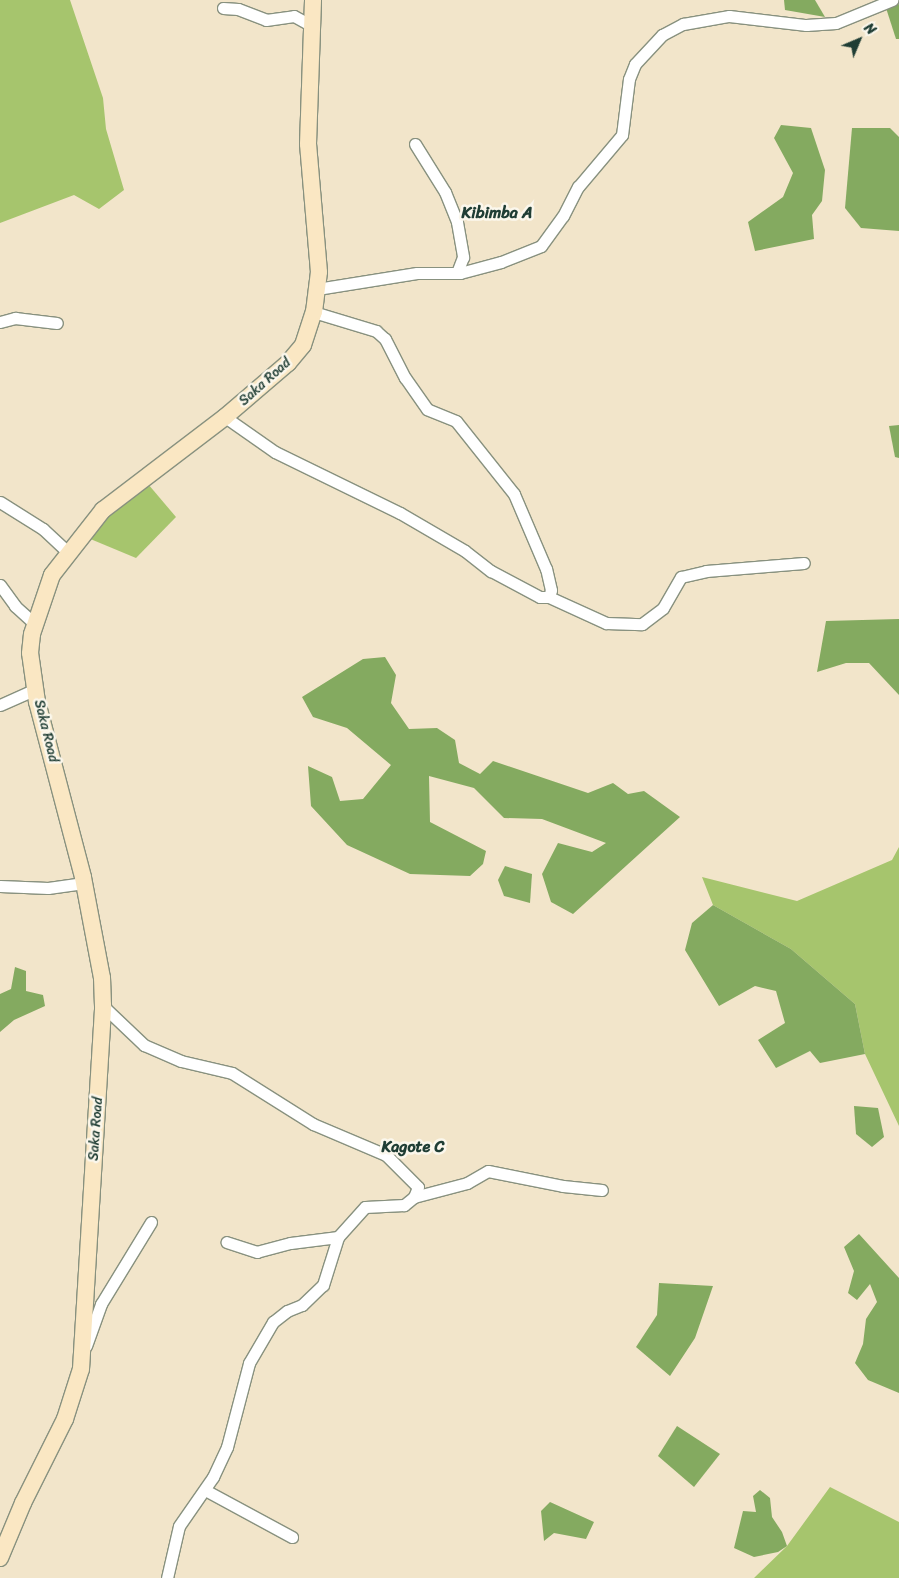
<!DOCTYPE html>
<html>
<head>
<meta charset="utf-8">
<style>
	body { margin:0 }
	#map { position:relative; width:899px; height:1578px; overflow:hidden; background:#f2e5ca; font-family:Sriracha,sans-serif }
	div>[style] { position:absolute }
	.green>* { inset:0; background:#a6c56d }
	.forest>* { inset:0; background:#84aa60 }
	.roads { filter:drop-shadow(1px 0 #88917f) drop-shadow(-1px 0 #88917f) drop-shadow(0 1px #88917f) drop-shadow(0 -1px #88917f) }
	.street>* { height:11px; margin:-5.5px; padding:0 5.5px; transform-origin:5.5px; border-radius:5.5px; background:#fff }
	.secondary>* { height:16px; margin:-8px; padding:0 8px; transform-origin:8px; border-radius:8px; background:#fae7c3 }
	span { translate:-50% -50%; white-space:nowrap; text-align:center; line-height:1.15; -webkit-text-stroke:5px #fbf7ec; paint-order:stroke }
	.street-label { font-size:14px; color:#1f3d34 }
	.quarter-label { font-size:16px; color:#1f3d34; font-weight:700 }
	.north { position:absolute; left:834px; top:15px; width:50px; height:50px; -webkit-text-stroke:4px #fbf7ec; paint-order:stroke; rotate:45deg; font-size:14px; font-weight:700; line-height:20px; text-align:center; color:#1f3d34 }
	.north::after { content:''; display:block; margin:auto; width:18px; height:22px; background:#1f3d34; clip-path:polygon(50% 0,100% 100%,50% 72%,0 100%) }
</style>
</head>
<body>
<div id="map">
	<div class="green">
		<div style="clip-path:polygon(0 0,70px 0,103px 98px,106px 129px,124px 190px,99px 209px,74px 195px,0 223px)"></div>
		<div style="clip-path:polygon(148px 484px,176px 517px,136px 558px,88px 538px,105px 517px)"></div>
		<div style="clip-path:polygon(899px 847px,899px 1126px,865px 1054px,855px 1004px,791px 949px,713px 905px,702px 877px,797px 901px,892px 860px)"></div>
		<div style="clip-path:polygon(830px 1487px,899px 1522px,899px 1578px,754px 1578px,787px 1546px)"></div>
	</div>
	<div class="forest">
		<div style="clip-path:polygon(784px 0,815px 0,825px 17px,785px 10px)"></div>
		<div style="clip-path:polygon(899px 4px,899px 39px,896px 39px,886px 8px)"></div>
		<div style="clip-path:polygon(781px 125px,811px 128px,825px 170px,822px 201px,812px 215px,814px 239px,755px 251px,748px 222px,783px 197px,793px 173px,774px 138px)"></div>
		<div style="clip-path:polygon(852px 128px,890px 128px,899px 137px,899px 231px,861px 228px,845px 208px)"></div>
		<div style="clip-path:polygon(899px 425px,899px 458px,895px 457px,889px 426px)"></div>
		<div style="clip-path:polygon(899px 619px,899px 695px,869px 663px,846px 663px,817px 672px,826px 621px)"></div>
		<div style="clip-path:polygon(385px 657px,396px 675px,391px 703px,409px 729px,437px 728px,455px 740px,459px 763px,480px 774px,493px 761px,588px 793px,613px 783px,628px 794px,644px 791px,680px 817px,573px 914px,551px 902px,542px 874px,558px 843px,592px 852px,606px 843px,542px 819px,504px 818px,474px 788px,429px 776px,430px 822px,486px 851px,483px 864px,470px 876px,410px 874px,347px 845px,311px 806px,308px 766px,332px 777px,340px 801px,363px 799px,391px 765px,347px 728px,313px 717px,302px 697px,363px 659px)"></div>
		<div style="clip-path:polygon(505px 866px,532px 874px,530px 903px,504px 896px,498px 880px)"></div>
		<div style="clip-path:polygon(713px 905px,791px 949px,855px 1004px,865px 1054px,820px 1063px,810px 1051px,776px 1068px,758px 1040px,785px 1023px,776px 991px,755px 986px,719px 1006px,685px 950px,692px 923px)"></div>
		<div style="clip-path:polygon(15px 967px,26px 971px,26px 991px,43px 995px,45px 1006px,14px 1020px,0 1032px,0 994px,11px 989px)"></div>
		<div style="clip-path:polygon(854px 1106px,878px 1108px,884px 1137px,872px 1147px,856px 1134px)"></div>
		<div style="clip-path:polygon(859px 1234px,899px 1278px,899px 1393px,868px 1380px,855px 1363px,863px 1344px,866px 1319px,877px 1302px,870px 1284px,857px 1300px,848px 1293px,854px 1271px,844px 1247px)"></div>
		<div style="clip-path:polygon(659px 1283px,713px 1286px,695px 1338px,670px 1376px,636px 1347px,657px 1315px)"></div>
		<div style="clip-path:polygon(677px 1426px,720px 1454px,694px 1487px,658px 1456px)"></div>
		<div style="clip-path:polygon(760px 1490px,770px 1498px,772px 1517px,782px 1532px,787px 1546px,778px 1552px,754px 1557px,734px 1548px,743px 1511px,756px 1512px,753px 1496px)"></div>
		<div style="clip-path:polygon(550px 1502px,594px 1522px,586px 1539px,554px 1533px,544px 1541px,541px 1511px)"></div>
	</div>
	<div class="roads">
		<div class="street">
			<div style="left:223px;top:8px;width:15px;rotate:4deg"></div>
			<div style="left:238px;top:9px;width:30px;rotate:21deg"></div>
			<div style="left:266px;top:20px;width:28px;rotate:-8deg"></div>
			<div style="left:294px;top:16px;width:21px;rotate:29deg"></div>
			<div style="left:415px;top:144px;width:57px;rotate:58deg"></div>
			<div style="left:445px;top:192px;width:32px;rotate:68deg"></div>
			<div style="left:457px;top:222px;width:36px;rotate:80deg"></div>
			<div style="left:463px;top:257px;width:17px;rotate:111deg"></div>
			<div style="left:317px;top:289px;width:101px;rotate:-9.1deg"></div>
			<div style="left:417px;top:273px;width:43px"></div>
			<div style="left:460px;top:273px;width:42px;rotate:-15deg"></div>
			<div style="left:501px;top:262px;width:43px;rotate:-21.8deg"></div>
			<div style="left:541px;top:246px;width:37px;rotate:-54deg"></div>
			<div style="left:563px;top:216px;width:33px;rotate:-63deg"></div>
			<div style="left:578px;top:187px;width:68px;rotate:-49.8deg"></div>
			<div style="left:622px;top:135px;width:56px;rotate:-82.9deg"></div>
			<div style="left:629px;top:79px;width:16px;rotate:-68deg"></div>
			<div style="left:635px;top:64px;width:40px;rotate:-47deg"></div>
			<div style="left:662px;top:35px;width:24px;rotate:-28deg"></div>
			<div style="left:683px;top:24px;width:47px;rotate:-9.9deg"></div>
			<div style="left:729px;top:16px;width:78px;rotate:6.7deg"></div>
			<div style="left:806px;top:25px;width:30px;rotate:-4deg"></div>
			<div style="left:836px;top:23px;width:61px;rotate:-22.3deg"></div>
			<div style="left:0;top:322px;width:16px;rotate:-15deg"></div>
			<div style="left:15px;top:318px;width:42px;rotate:6.8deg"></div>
			<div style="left:225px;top:417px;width:61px;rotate:35deg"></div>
			<div style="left:275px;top:452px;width:139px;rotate:26deg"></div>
			<div style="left:400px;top:513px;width:75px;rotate:30.3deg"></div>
			<div style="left:465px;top:551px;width:33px;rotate:38deg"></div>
			<div style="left:491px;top:571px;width:55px;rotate:28deg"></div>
			<div style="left:540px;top:597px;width:9px"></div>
			<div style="left:549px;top:597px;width:7px;rotate:-74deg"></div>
			<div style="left:551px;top:590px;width:22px;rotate:-103deg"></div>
			<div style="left:546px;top:569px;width:82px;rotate:-113.1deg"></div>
			<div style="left:514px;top:494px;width:93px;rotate:-128.5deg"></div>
			<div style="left:456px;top:421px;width:31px;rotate:-158deg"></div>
			<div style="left:427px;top:409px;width:38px;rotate:-125deg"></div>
			<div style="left:405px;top:378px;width:44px;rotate:-117.1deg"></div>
			<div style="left:385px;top:339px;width:12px;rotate:-138deg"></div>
			<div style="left:376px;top:331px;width:65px;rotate:-163deg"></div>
			<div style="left:0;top:502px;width:51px;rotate:32.1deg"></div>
			<div style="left:43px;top:529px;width:35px;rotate:43deg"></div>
			<div style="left:0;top:585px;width:26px;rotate:54deg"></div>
			<div style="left:15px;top:606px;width:27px;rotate:42deg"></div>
			<div style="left:549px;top:597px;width:63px;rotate:24.5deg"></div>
			<div style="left:606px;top:623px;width:36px;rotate:2deg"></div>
			<div style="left:642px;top:624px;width:26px;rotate:-37deg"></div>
			<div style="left:663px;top:608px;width:36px;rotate:-60deg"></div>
			<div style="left:681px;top:577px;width:26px;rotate:-13deg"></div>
			<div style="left:706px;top:571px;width:98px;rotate:-4.7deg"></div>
			<div style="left:0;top:705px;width:39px;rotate:-24deg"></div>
			<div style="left:0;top:886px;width:48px;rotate:2.4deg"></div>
			<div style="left:48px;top:888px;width:36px;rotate:-8deg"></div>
			<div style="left:103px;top:1006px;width:57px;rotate:43.6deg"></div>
			<div style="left:144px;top:1045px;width:40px;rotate:23.4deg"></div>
			<div style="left:181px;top:1061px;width:52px;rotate:13.2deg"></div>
			<div style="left:232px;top:1073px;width:96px;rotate:32.2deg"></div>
			<div style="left:313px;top:1124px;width:79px;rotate:23deg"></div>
			<div style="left:386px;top:1155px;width:45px;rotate:45deg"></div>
			<div style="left:418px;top:1187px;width:11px;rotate:112deg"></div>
			<div style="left:414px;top:1197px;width:13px;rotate:141deg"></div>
			<div style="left:404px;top:1205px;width:39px;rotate:177deg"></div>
			<div style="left:365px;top:1207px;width:40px;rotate:132deg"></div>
			<div style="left:338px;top:1237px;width:48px;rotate:172.9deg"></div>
			<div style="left:290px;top:1243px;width:34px;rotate:165deg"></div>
			<div style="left:257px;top:1252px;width:32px;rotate:-162deg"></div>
			<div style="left:414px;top:1197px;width:55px;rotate:-14.8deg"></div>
			<div style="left:467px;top:1183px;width:24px;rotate:-30deg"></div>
			<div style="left:488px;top:1171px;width:76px;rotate:11.3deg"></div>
			<div style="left:563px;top:1186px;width:39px;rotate:6deg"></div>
			<div style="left:86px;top:1346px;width:45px;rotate:-70.3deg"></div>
			<div style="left:101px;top:1304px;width:96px;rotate:-58.6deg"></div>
			<div style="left:205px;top:1490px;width:99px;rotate:28.4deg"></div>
			<div style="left:167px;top:1578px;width:53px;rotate:-77deg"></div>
			<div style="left:179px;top:1526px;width:60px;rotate:-55.2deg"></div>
			<div style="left:213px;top:1477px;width:33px;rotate:-65deg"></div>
			<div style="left:227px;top:1447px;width:87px;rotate:-75.3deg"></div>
			<div style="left:249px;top:1363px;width:48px;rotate:-59.7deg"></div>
			<div style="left:273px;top:1322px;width:18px;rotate:-38deg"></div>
			<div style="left:287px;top:1311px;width:16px;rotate:-22deg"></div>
			<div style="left:302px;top:1305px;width:29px;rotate:-44deg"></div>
			<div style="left:323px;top:1285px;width:50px;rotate:-72.6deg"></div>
		</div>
		<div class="secondary">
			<div style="left:0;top:1558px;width:60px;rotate:-67.3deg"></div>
			<div style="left:23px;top:1503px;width:94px;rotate:-63.4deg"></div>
			<div style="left:65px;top:1419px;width:52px;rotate:-72.3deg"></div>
			<div style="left:81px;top:1369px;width:364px;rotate:-86.5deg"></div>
			<div style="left:103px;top:1006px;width:28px;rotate:-92deg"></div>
			<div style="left:102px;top:978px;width:103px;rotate:-100.7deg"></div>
			<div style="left:83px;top:877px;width:181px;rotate:-104.7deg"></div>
			<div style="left:37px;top:702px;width:49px;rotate:-98.1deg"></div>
			<div style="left:30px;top:653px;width:19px;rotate:-84deg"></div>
			<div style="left:32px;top:634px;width:62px;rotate:-71.3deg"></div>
			<div style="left:52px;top:575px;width:83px;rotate:-51.9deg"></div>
			<div style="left:103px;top:510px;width:153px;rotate:-37.3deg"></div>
			<div style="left:225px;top:417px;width:83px;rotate:-40.6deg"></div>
			<div style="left:288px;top:363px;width:23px;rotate:-50deg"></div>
			<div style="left:303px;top:345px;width:35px;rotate:-72deg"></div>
			<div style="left:314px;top:312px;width:40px;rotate:-82.9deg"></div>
			<div style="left:319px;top:272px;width:128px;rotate:-94.9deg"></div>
			<div style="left:308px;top:144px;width:144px;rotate:-88deg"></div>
		</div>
	</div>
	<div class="street-label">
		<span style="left:265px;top:382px;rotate:-42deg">Saka Road</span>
		<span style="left:46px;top:731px;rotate:76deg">Saka Road</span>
		<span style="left:96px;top:1129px;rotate:-86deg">Saka Road</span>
	</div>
	<div class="quarter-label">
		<span style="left:497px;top:213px">Kibimba A</span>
		<span style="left:413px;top:1147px">Kagote C</span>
	</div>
	<div class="north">N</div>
</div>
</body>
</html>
